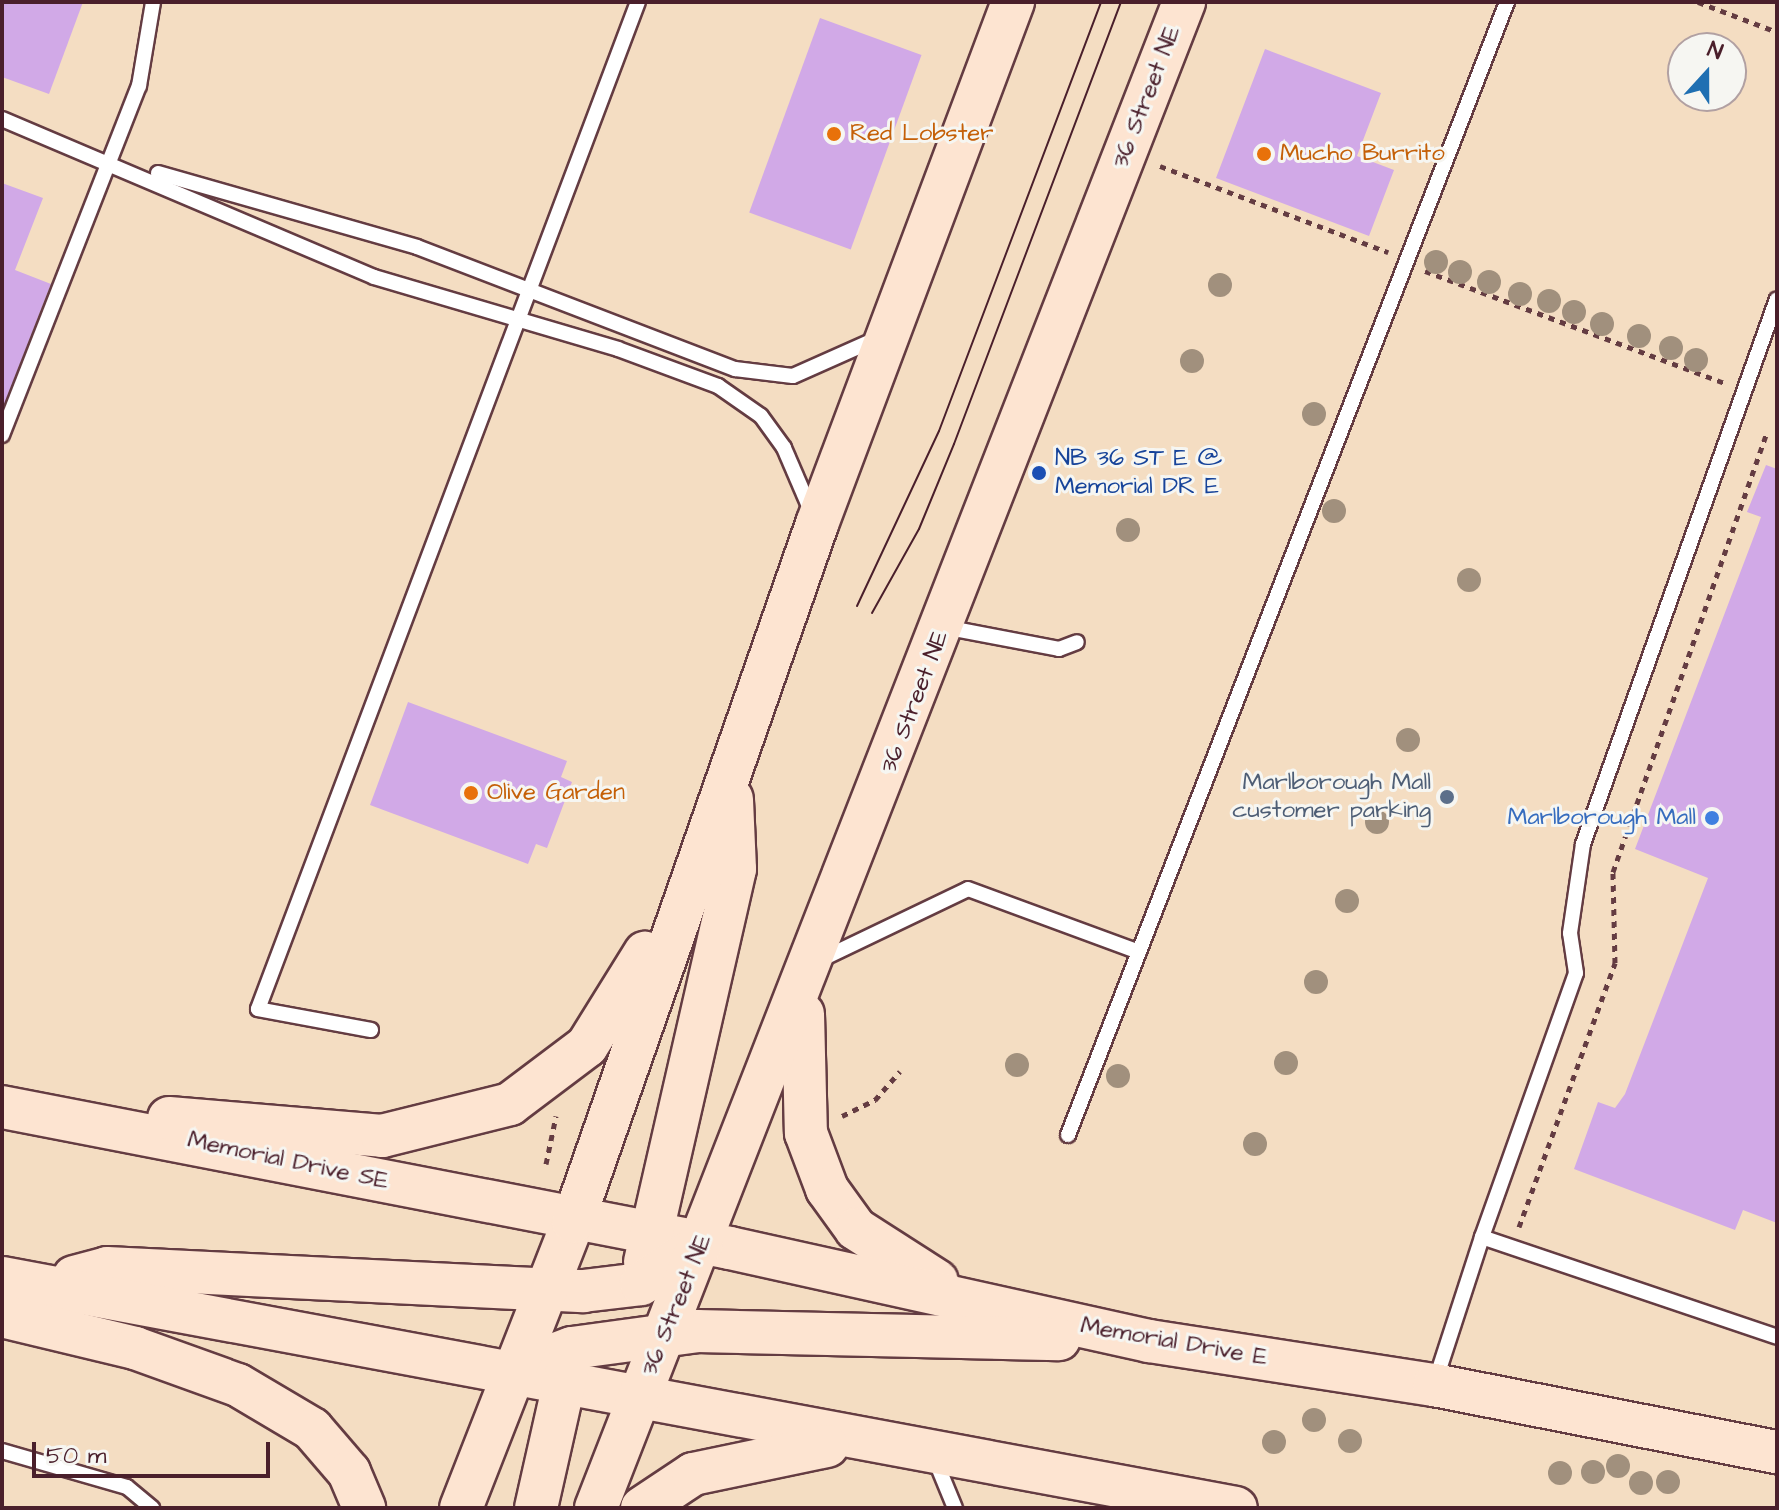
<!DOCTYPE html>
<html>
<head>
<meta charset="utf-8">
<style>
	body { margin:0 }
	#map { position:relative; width:1779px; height:1510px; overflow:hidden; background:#f4ddc2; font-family:"Architects Daughter",sans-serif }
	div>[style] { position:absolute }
	.building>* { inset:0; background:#d1a9e7; transform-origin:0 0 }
	.path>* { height:5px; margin-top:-2.5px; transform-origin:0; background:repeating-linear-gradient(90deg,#643c42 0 6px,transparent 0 12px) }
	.roads { filter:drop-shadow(2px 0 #643c42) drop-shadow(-2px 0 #643c42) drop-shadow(0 2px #643c42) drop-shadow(0 -2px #643c42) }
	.service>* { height:14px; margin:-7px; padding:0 7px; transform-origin:7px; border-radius:7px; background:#fff }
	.secondary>* { height:42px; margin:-21px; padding:0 21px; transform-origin:21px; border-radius:21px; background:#fde4d1 }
	.tram>* { height:2px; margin:-1px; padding:0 1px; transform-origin:1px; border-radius:1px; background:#4a1f2b }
	.trees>* { width:24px; height:24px; margin:-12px; border-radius:50%; background:#a1907d }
	.dots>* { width:22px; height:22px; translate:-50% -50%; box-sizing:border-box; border:4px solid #f6f6f2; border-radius:50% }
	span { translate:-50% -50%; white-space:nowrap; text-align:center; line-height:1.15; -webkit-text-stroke:6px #f6f6f2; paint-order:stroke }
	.street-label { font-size:24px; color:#4a1f2b }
	.food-label { font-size:24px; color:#c56008 }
	.left { translate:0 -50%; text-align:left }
	.transit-label { font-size:24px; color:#164399 }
	.service-label { font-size:24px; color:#4e5e75 }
	.right { translate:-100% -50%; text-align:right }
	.shop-label { font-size:24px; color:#366cbe }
	.frame { position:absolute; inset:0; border:4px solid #4a1f2b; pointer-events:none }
	.north { position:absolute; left:1667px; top:32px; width:80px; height:80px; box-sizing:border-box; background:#f6f6f2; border:2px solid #b1a0a2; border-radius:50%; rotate:21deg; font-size:22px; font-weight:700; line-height:32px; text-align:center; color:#4a1f2b }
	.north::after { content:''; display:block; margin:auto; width:28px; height:36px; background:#1f6fb2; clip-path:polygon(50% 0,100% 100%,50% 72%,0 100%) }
	.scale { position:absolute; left:32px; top:1442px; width:238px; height:36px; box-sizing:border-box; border:4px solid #4a1f2b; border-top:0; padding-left:10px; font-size:24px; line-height:28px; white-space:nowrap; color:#4a1f2b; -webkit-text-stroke:6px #f6f6f2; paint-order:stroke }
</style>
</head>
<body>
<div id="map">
	<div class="building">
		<div style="clip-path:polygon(2px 2px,83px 2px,49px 94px,2px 77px)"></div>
		<div style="left:820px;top:18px;width:108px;height:207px;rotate:20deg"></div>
		<div style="clip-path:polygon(1265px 49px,1381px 93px,1357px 156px,1394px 170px,1369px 236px,1216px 178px)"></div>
		<div style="clip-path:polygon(2px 183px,43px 198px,15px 270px,51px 284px,2px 410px)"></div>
		<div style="clip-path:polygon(1766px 465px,1777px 469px,1777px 1223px,1743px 1210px,1735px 1230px,1574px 1169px,1598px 1102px,1615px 1108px,1625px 1094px,1708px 878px,1635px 849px,1756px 531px,1761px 517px,1747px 512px)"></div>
		<div style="clip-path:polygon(408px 702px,567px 761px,561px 777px,572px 782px,547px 848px,536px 844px,528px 864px,370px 805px)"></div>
	</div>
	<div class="path">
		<div style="left:1698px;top:2px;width:85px;rotate:20.8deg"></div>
		<div style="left:1160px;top:166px;width:244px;rotate:20.7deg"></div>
		<div style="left:1425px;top:271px;width:322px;rotate:20.5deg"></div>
		<div style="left:842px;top:1116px;width:37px;rotate:-26deg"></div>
		<div style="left:875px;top:1100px;width:38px;rotate:-49deg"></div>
		<div style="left:546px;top:1164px;width:49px;rotate:-78.2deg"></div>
		<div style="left:1519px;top:1227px;width:281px;rotate:-70deg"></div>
		<div style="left:1615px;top:963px;width:91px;rotate:-91.3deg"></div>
		<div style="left:1613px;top:872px;width:463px;rotate:-70.7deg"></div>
	</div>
	<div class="roads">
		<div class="service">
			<div style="left:2px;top:119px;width:404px;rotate:23deg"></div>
			<div style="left:374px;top:277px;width:254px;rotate:16.4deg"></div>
			<div style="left:618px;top:349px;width:107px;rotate:20.3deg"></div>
			<div style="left:718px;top:386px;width:52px;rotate:34.9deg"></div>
			<div style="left:761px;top:416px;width:39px;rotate:54deg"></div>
			<div style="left:784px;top:448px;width:71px;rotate:66.7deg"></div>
			<div style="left:158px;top:173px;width:269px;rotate:15.9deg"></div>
			<div style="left:417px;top:247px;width:341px;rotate:21deg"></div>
			<div style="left:735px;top:369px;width:58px;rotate:6.9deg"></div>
			<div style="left:793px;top:376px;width:91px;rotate:-24deg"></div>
			<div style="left:2px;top:435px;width:375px;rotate:-68.6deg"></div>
			<div style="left:139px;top:86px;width:85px;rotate:-80.5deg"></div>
			<div style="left:944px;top:627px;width:117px;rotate:10.8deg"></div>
			<div style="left:1059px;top:649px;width:19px;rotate:-21deg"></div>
			<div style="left:818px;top:961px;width:166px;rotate:-25.6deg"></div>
			<div style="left:968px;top:889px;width:182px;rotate:20.2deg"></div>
			<div style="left:371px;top:1030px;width:115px;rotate:-169.5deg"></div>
			<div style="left:258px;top:1009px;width:1076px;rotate:-69.33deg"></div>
			<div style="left:1068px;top:1135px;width:1215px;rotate:-68.82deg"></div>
			<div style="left:1482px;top:1237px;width:280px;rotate:-70.4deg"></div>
			<div style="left:1576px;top:973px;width:40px;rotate:-98.5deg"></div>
			<div style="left:1570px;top:933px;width:90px;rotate:-81.7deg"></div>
			<div style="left:1583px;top:844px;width:578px;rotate:-70.41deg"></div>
			<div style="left:1435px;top:1382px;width:152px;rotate:-72deg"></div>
			<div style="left:1482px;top:1237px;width:311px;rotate:18.7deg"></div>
			<div style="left:2px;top:1451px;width:130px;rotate:16.1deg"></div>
			<div style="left:127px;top:1487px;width:33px;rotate:40deg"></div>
			<div style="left:934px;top:1457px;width:55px;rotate:67.6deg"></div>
		</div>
		<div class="secondary">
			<div style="left:803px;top:1014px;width:119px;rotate:88.6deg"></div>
			<div style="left:806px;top:1133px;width:60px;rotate:69.4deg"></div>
			<div style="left:827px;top:1189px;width:49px;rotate:54.1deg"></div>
			<div style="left:856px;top:1229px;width:96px;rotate:32.7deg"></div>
			<div style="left:2px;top:1107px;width:742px;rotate:10.96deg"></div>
			<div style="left:730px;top:1248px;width:429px;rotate:12.5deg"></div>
			<div style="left:1149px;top:1341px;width:288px;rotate:8.8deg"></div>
			<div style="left:1434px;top:1385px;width:349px;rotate:11.1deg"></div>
			<div style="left:169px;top:1118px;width:214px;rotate:4.8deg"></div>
			<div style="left:382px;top:1136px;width:132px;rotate:-14deg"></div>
			<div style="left:510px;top:1104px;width:96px;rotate:-37deg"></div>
			<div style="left:587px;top:1046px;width:110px;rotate:-58.1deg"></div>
			<div style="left:645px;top:1262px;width:403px;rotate:-77.1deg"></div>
			<div style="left:735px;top:869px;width:70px;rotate:-92.5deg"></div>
			<div style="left:74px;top:1277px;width:34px;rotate:-15deg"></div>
			<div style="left:107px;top:1268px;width:477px;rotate:2.8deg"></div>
			<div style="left:583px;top:1291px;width:58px;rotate:-6.9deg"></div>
			<div style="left:641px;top:1284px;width:73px;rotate:-33.9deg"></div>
			<div style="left:2px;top:1278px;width:1255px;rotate:10.56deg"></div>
			<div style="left:2px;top:1316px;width:137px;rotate:13.5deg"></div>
			<div style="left:135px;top:1348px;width:109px;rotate:19.8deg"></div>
			<div style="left:238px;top:1385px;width:86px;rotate:30.7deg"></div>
			<div style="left:312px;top:1429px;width:57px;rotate:49.3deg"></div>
			<div style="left:349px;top:1472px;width:39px;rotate:67deg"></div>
			<div style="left:514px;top:1370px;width:62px;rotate:-20.8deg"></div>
			<div style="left:572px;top:1348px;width:126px;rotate:-7.7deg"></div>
			<div style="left:697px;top:1331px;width:362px;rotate:1.3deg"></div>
			<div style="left:461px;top:1508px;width:307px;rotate:-68.6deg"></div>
			<div style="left:573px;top:1222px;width:739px;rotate:-70.73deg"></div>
			<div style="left:817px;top:524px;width:558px;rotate:-69.42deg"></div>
			<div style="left:536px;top:1508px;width:159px;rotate:-77.3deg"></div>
			<div style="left:596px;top:1508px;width:1617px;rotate:-68.67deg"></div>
			<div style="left:642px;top:1508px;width:61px;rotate:-33.7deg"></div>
			<div style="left:693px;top:1474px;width:137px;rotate:-11.8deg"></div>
		</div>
	</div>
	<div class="tram">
		<div style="left:857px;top:606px;width:193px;rotate:-64.9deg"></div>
		<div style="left:939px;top:431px;width:459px;rotate:-69.3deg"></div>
		<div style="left:872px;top:613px;width:96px;rotate:-60.8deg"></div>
		<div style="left:919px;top:529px;width:92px;rotate:-67.6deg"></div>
		<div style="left:954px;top:444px;width:472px;rotate:-69.3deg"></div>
	</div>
	<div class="trees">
		<div style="left:1436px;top:262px"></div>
		<div style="left:1460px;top:272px"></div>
		<div style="left:1489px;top:282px"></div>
		<div style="left:1220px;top:285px"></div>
		<div style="left:1520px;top:294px"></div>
		<div style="left:1549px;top:301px"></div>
		<div style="left:1574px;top:312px"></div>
		<div style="left:1602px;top:324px"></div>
		<div style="left:1639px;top:336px"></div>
		<div style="left:1671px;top:348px"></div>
		<div style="left:1696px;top:360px"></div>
		<div style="left:1192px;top:361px"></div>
		<div style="left:1314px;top:414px"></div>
		<div style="left:1334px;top:511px"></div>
		<div style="left:1128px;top:530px"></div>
		<div style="left:1469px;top:580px"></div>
		<div style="left:1408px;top:740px"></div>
		<div style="left:1377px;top:822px"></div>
		<div style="left:1347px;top:901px"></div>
		<div style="left:1316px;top:982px"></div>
		<div style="left:1286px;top:1063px"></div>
		<div style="left:1017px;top:1065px"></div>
		<div style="left:1118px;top:1076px"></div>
		<div style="left:1255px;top:1144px"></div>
		<div style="left:1314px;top:1420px"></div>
		<div style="left:1350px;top:1441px"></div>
		<div style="left:1274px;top:1442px"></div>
		<div style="left:1618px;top:1466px"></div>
		<div style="left:1593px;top:1472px"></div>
		<div style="left:1560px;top:1473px"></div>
		<div style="left:1668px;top:1482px"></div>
		<div style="left:1641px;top:1483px"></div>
	</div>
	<div class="dots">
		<div style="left:834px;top:134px;background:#e8710a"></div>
		<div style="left:1264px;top:154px;background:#e8710a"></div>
		<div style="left:1039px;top:473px;background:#1a4fb4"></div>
		<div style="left:471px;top:793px;background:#e8710a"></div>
		<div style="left:1447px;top:797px;background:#5c6f8a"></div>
		<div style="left:1712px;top:818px;background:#3f7fe0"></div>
	</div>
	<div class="street-label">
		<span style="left:1147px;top:97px;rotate:-69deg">36 Street NE</span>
		<span style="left:915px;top:702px;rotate:-69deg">36 Street NE</span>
		<span style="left:288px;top:1161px;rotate:12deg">Memorial Drive SE</span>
		<span style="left:677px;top:1305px;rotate:-68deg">36 Street NE</span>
		<span style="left:1174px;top:1342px;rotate:10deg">Memorial Drive E</span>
	</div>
	<div class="food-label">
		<span class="left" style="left:850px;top:134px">Red Lobster</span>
		<span class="left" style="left:1280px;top:154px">Mucho Burrito</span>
		<span class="left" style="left:487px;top:793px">Olive Garden</span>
	</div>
	<div class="transit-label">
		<span class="left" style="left:1055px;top:473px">NB 36 ST E @<br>Memorial DR E</span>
	</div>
	<div class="service-label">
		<span class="right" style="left:1431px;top:797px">Marlborough Mall<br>customer parking</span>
	</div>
	<div class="shop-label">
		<span class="right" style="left:1696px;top:818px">Marlborough Mall</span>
	</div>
	<div class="frame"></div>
	<div class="north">N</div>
	<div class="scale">50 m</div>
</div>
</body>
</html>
